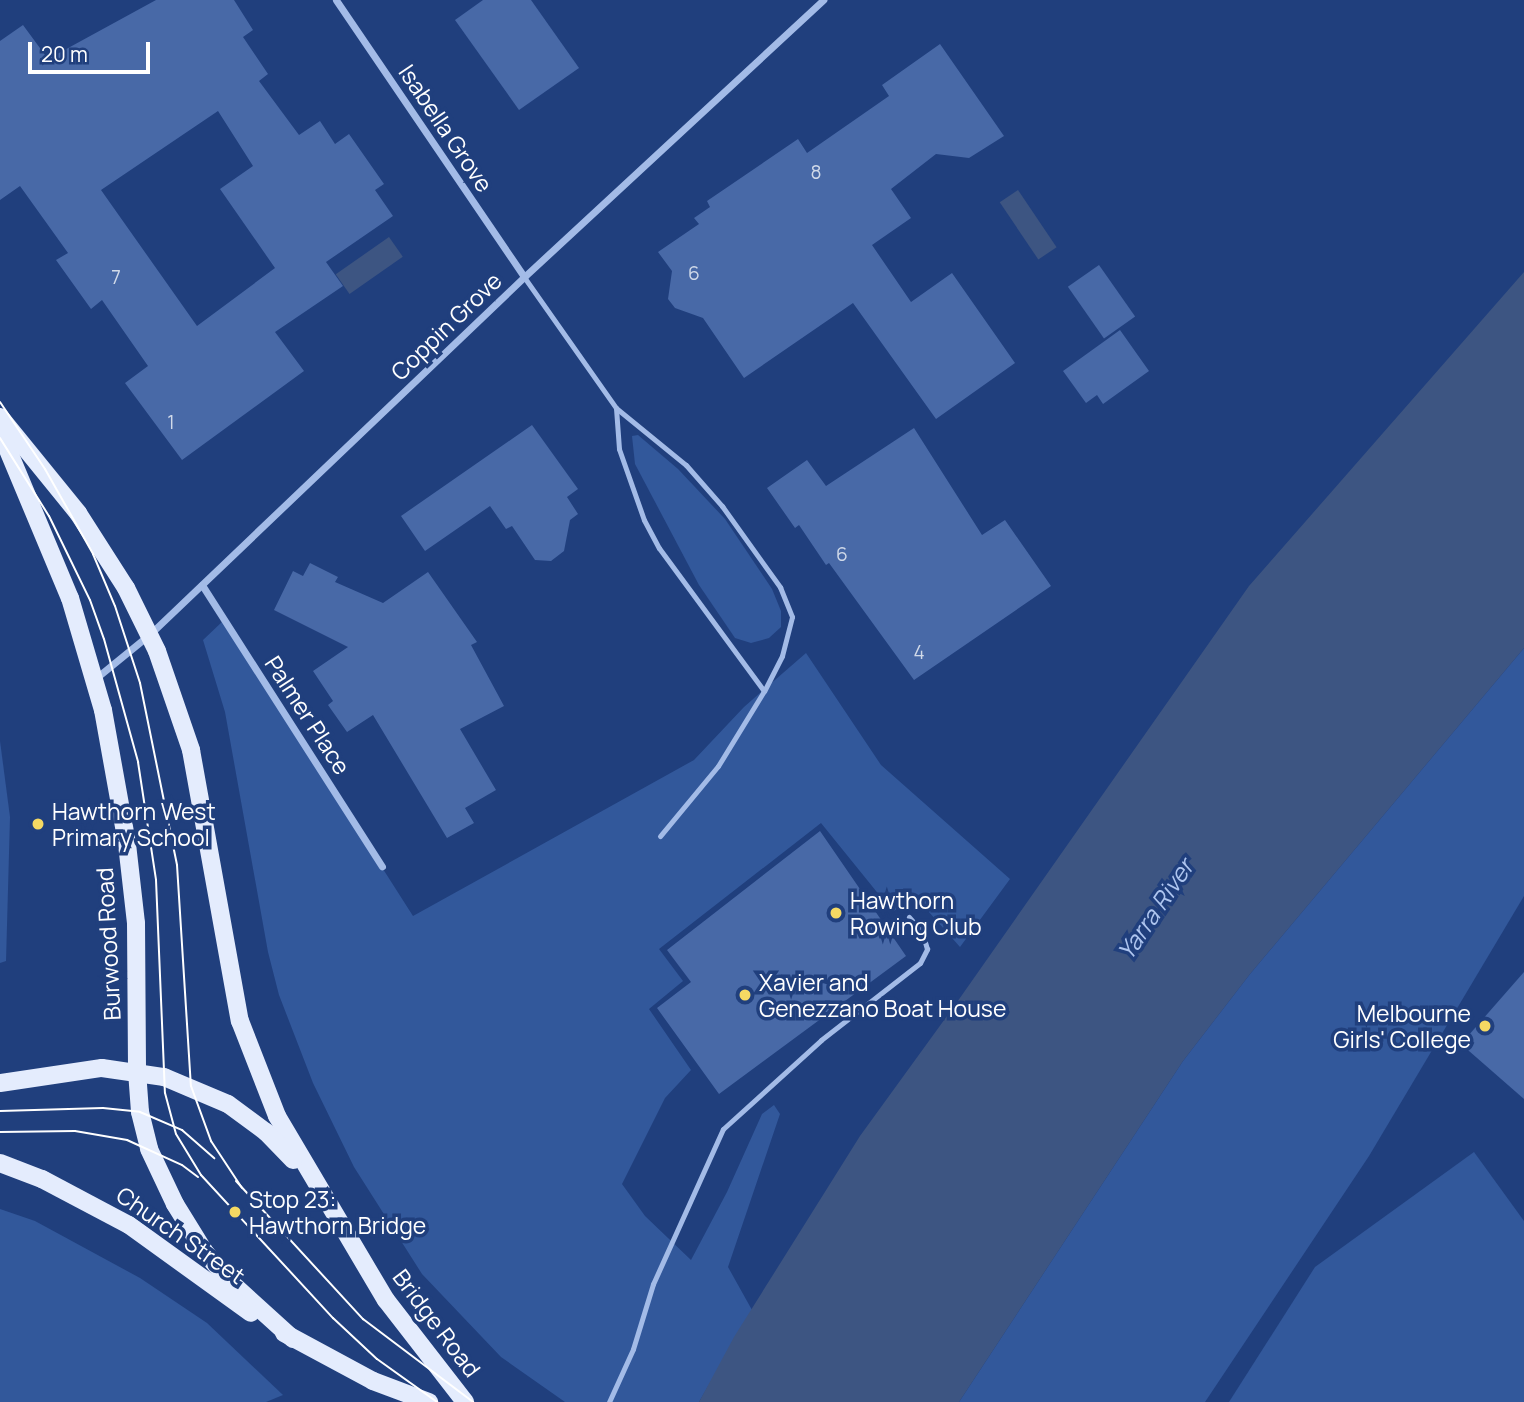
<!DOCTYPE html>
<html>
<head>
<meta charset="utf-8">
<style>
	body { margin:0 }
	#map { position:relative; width:1524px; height:1402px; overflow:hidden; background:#203f7d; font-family:Manrope,sans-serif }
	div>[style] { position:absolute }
	.green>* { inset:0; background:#32589b }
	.water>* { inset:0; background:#3d5582; transform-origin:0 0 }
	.building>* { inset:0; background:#4869a7; transform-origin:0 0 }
	.lane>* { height:5px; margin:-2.5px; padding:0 2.5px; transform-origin:2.5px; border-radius:2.5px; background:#a3bbe7 }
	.street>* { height:7px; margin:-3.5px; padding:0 3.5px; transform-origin:3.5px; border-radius:3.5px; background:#a3bbe7 }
	.primary>* { height:18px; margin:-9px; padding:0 9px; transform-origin:9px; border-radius:9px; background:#e4ecfd }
	.tram>* { height:2px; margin:-1px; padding:0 1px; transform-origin:1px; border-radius:1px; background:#fff }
	.dots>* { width:19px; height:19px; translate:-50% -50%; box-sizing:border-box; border:4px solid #203f7d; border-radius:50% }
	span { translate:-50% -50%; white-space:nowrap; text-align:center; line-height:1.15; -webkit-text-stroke:7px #203f7d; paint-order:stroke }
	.number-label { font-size:19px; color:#d1dae9 }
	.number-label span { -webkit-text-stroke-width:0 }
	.street-label { font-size:23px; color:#fff }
	.poi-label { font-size:23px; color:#fff }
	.left { translate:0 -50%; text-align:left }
	.right { translate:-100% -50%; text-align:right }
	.water-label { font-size:24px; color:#aec5ef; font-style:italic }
	.scale { position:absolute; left:28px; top:42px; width:122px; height:32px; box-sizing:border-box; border:4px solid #fff; border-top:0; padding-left:9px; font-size:21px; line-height:24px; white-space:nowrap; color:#fff; -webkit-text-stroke:5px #203f7d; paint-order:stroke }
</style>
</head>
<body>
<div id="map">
	<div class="green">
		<div style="clip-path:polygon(638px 435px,678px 469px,725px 519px,772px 589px,781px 611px,781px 627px,769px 638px,751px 643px,735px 638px,699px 585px,635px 464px,632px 436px)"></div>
		<div style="clip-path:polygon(224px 620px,413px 916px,694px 760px,744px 707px,806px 653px,881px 765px,1010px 879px,960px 947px,913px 894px,893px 912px,821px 823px,659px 949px,683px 981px,649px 1009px,691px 1070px,665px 1098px,622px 1184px,645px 1216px,691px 1260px,727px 1192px,762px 1114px,774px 1105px,780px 1114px,728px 1267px,752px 1310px,699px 1402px,565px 1402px,501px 1357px,422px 1274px,354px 1167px,313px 1083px,279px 995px,268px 952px,225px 712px,203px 640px)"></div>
		<div style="clip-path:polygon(1524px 648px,1524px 896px,1369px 1156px,1205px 1402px,959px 1402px,1183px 1061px,1250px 974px)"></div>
		<div style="clip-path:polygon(0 741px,10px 817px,6px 961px,0 963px)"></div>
		<div style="clip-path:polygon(1474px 1152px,1524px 1221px,1524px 1402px,1229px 1402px,1315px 1267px)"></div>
		<div style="clip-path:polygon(0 1209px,35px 1221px,140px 1278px,207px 1323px,283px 1395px,266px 1402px,0 1402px)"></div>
	</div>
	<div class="water">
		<div style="left:1018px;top:190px;width:69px;height:22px;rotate:56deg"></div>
		<div style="left:389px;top:237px;width:24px;height:65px;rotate:55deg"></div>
		<div style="clip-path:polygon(1524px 272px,1524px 648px,1250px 974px,1183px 1061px,959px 1402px,699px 1402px,734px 1337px,860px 1136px,955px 1005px,1249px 586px)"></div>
	</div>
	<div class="building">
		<div style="clip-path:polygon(evenodd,156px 0,234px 0,253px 30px,243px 37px,268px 74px,259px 81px,299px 135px,320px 121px,335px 144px,349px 134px,384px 184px,375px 190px,393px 216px,326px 262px,343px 286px,275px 332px,304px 371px,182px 460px,125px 383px,148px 366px,102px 300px,91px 309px,56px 260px,68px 253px,20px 186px,0 200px,0 41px,23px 25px,48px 59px,156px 0,218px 111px,253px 166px,220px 189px,275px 268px,197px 326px,101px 190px,218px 111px)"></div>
		<div style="clip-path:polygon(483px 0,531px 0,579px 68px,519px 110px,455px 20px)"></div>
		<div style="clip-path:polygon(940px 44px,1004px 136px,969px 158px,936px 154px,891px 189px,911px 218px,872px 245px,911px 302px,952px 273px,1015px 363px,936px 419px,853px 303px,744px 378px,703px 318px,675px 308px,668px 299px,672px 271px,658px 252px,699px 224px,694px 218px,710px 207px,707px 201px,798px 139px,807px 153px,889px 96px,882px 85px)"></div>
		<div style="left:1099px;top:265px;width:63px;height:38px;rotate:55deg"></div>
		<div style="clip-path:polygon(1120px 330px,1149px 371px,1103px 404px,1097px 395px,1086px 403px,1063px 371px)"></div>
		<div style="clip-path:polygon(532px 425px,578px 489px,567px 497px,578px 514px,570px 520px,564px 551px,551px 561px,535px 560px,512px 526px,506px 529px,490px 506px,425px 551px,401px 516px)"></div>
		<div style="clip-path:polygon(914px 428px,982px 535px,1005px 520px,1051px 586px,914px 680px,829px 563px,826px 565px,799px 525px,795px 528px,767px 488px,807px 460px,826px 486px)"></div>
		<div style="clip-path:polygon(310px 563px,338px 577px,335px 582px,383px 603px,428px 572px,477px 642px,471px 645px,504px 706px,460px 729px,496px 790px,465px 808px,474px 823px,447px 838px,373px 715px,347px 732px,328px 705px,333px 701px,313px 671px,348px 647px,274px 610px,293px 571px,303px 576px)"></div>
		<div style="clip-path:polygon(820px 831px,906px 956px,719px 1094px,657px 1008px,691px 982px,667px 950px)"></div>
		<div style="clip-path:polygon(1524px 972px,1524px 1099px,1461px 1044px)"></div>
	</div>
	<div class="lane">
		<div style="left:524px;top:277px;width:160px;rotate:54.9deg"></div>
		<div style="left:616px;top:408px;width:41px;rotate:85.8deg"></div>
		<div style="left:619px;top:449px;width:75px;rotate:70.6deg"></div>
		<div style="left:644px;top:520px;width:32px;rotate:62deg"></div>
		<div style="left:659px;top:548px;width:177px;rotate:53.7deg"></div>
		<div style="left:764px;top:691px;width:88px;rotate:121.5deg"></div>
		<div style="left:718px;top:766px;width:91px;rotate:129.6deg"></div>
		<div style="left:616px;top:408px;width:90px;rotate:39.2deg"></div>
		<div style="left:686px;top:465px;width:55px;rotate:48.7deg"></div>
		<div style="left:722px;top:506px;width:100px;rotate:54.4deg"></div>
		<div style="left:780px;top:587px;width:32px;rotate:68deg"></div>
		<div style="left:792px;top:617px;width:40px;rotate:104.4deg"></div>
		<div style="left:782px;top:656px;width:39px;rotate:117deg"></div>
		<div style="left:609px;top:1402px;width:58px;rotate:-65.6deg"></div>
		<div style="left:633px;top:1349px;width:68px;rotate:-72.9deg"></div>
		<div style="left:653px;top:1284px;width:170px;rotate:-65.7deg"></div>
		<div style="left:723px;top:1129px;width:132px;rotate:-42.2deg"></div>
		<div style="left:821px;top:1040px;width:125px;rotate:-37.9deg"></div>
		<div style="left:920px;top:963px;width:16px;rotate:-63deg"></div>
		<div style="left:927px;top:949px;width:18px;rotate:-106deg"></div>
		<div style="left:922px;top:932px;width:20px;rotate:-131deg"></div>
	</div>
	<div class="street">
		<div style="left:336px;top:0;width:335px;rotate:55.8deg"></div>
		<div style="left:202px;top:585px;width:334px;rotate:57.4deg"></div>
		<div style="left:96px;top:678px;width:70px;rotate:-39.2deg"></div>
		<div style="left:150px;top:634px;width:517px;rotate:-43.67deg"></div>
		<div style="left:524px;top:277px;width:408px;rotate:-42.8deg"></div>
	</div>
	<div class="primary">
		<div style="left:0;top:417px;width:124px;rotate:50.9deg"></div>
		<div style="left:78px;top:513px;width:89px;rotate:57.4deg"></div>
		<div style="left:126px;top:588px;width:70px;rotate:63.8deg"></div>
		<div style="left:157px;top:651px;width:105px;rotate:71deg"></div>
		<div style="left:191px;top:750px;width:275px;rotate:79.8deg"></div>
		<div style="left:240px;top:1021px;width:102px;rotate:68.7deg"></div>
		<div style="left:277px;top:1116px;width:214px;rotate:59.4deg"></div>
		<div style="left:386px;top:1300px;width:129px;rotate:52.2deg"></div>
		<div style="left:0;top:431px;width:181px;rotate:67.3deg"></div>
		<div style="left:70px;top:598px;width:117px;rotate:73.6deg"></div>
		<div style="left:103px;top:710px;width:136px;rotate:79.8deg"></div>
		<div style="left:127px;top:844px;width:80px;rotate:83.5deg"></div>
		<div style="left:136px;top:923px;width:148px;rotate:89.6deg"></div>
		<div style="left:137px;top:1071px;width:41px;rotate:85.8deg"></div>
		<div style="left:140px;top:1112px;width:38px;rotate:76deg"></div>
		<div style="left:149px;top:1149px;width:61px;rotate:64.7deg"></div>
		<div style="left:175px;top:1204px;width:55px;rotate:58.3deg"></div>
		<div style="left:204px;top:1251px;width:38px;rotate:50deg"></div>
		<div style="left:228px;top:1280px;width:88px;rotate:42.2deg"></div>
		<div style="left:0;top:1083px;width:103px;rotate:-8.4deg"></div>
		<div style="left:102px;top:1068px;width:63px;rotate:8.3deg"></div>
		<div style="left:164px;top:1077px;width:69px;rotate:22.9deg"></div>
		<div style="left:228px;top:1104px;width:47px;rotate:36.4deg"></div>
		<div style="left:266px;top:1132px;width:39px;rotate:46deg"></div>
		<div style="left:0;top:1163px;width:45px;rotate:20.9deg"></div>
		<div style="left:42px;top:1179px;width:98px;rotate:27.9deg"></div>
		<div style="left:129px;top:1225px;width:150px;rotate:35.8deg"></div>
		<div style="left:284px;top:1333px;width:101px;rotate:28.3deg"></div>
		<div style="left:373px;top:1381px;width:60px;rotate:20.6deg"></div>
	</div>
	<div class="tram">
		<div style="left:0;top:402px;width:81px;rotate:56.1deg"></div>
		<div style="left:45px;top:469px;width:98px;rotate:60.5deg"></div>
		<div style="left:93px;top:554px;width:56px;rotate:67.1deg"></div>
		<div style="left:115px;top:606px;width:81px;rotate:72deg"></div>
		<div style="left:140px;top:683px;width:186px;rotate:78.5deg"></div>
		<div style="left:177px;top:865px;width:221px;rotate:86.4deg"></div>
		<div style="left:191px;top:1086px;width:59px;rotate:70deg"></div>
		<div style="left:211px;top:1141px;width:56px;rotate:56.6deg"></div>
		<div style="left:0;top:438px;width:92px;rotate:57.9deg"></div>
		<div style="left:49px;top:516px;width:93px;rotate:64deg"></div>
		<div style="left:90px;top:600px;width:41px;rotate:70.3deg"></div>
		<div style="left:104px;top:639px;width:128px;rotate:74.5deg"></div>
		<div style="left:138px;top:762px;width:119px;rotate:81.3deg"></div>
		<div style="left:156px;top:880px;width:213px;rotate:87.6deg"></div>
		<div style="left:165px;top:1093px;width:42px;rotate:75deg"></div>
		<div style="left:176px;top:1134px;width:48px;rotate:58.6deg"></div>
		<div style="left:201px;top:1175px;width:195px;rotate:47.3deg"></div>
		<div style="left:333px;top:1318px;width:60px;rotate:43deg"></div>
		<div style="left:377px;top:1359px;width:74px;rotate:35.6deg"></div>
		<div style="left:0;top:1111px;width:103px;rotate:-1.7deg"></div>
		<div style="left:103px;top:1108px;width:37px;rotate:6deg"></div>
		<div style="left:140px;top:1112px;width:46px;rotate:23.2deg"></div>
		<div style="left:182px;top:1130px;width:43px;rotate:41.2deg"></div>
		<div style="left:0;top:1132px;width:75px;rotate:-0.8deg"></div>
		<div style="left:75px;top:1131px;width:53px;rotate:9.8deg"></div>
		<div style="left:127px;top:1140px;width:60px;rotate:24.4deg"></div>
		<div style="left:182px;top:1165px;width:20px;rotate:37deg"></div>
		<div style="left:236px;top:1181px;width:188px;rotate:47.4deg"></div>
		<div style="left:363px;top:1319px;width:138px;rotate:37deg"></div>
	</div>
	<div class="dots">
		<div style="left:38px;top:824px;background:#f5d963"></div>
		<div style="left:836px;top:913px;background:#f5d963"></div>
		<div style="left:745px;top:995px;background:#f5d963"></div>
		<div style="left:1485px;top:1026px;background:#f5d963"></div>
		<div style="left:235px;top:1212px;background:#f5d963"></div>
	</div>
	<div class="number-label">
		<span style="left:816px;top:173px">8</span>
		<span style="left:694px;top:274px">6</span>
		<span style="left:116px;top:278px">7</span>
		<span style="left:171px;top:423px">1</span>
		<span style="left:842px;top:555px">6</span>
		<span style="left:919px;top:653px">4</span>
	</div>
	<div class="street-label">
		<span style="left:446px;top:128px;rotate:56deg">Isabella Grove</span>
		<span style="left:446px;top:326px;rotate:-44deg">Coppin Grove</span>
		<span style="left:308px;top:715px;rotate:57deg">Palmer Place</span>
		<span style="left:108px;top:944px;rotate:-93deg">Burwood Road</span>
		<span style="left:181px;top:1235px;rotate:35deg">Church Street</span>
		<span style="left:437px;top:1323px;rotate:53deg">Bridge Road</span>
	</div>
	<div class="poi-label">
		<span class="left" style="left:52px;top:824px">Hawthorn West<br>Primary School</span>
		<span class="left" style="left:850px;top:913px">Hawthorn<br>Rowing Club</span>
		<span class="left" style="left:759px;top:995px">Xavier and<br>Genezzano Boat House</span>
		<span class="right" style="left:1471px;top:1026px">Melbourne<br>Girls' College</span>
		<span class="left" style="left:249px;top:1212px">Stop 23:<br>Hawthorn Bridge</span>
	</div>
	<div class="water-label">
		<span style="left:1155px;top:909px;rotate:-56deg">Yarra River</span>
	</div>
	<div class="scale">20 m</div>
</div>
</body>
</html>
